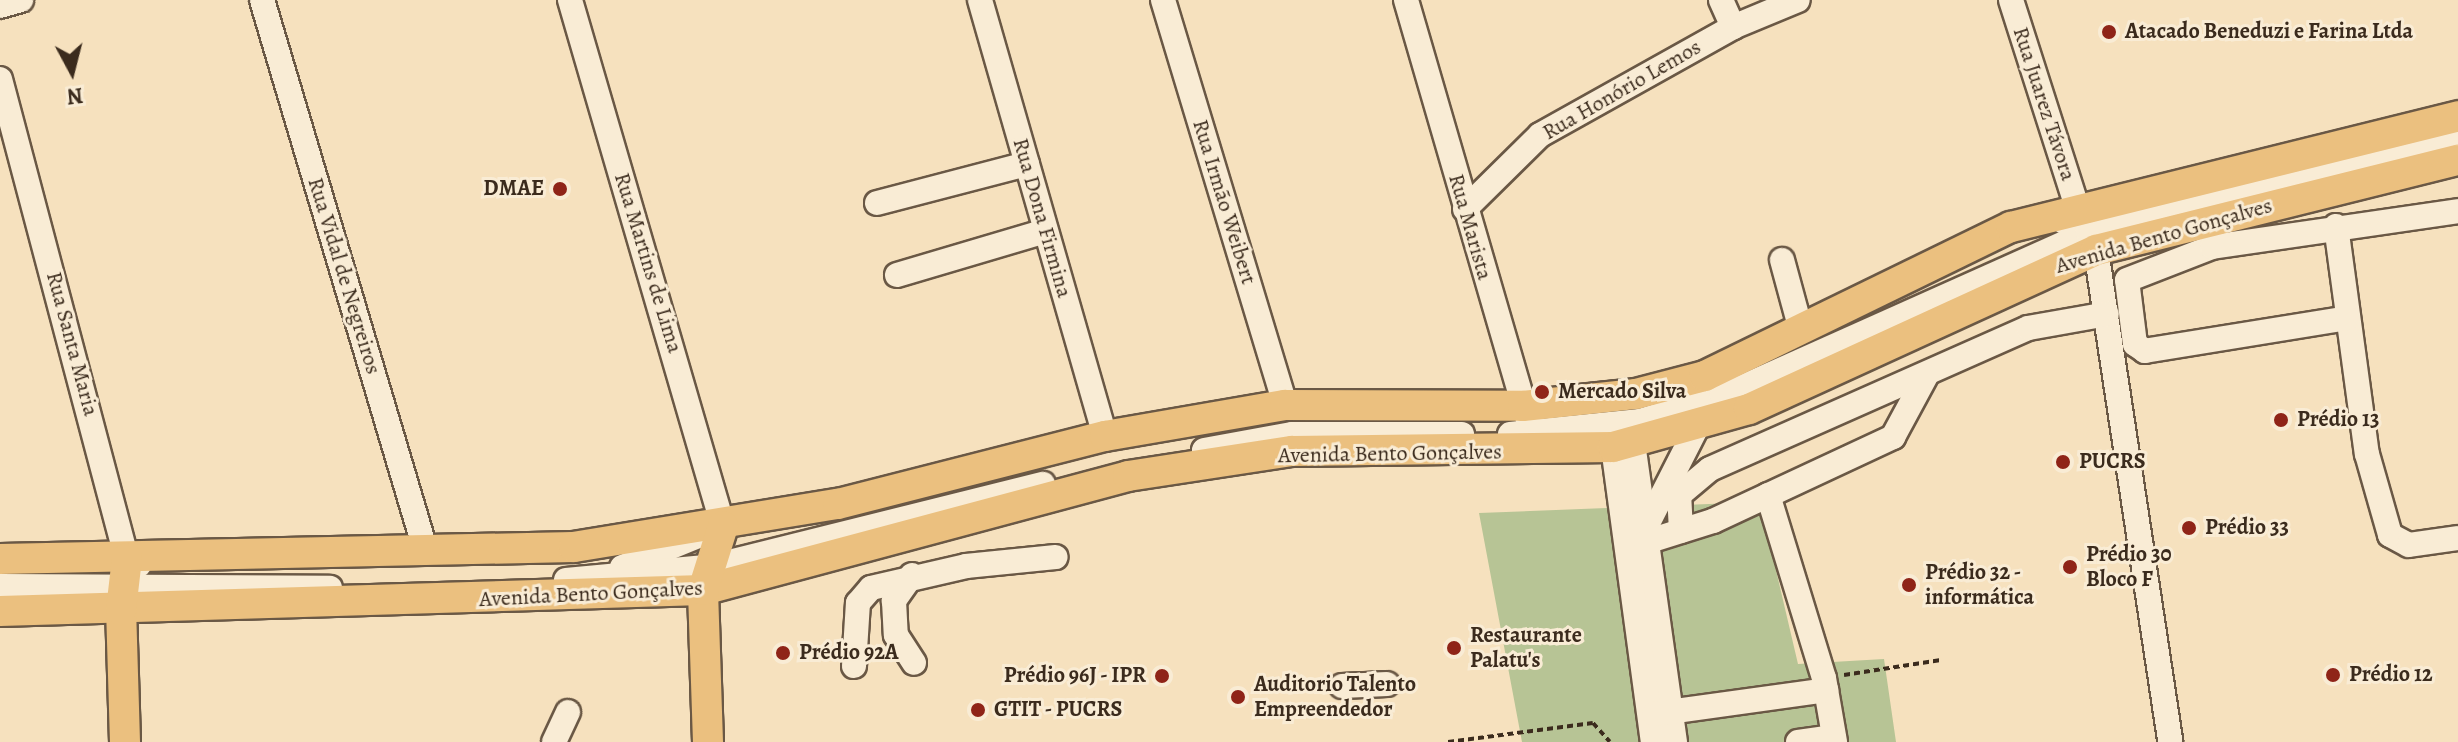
<!DOCTYPE html>
<html>
<head>
<meta charset="utf-8">
<style>
	body { margin:0 }
	#map { position:relative; width:2458px; height:742px; overflow:hidden; background:#f6e1be; font-family:Alegreya,serif }
	div>[style] { position:absolute }
	.green>* { inset:0; background:#b7c495 }
	.path>* { height:4px; margin-top:-2px; transform-origin:0; background:repeating-linear-gradient(90deg,#3b2b1d 0 6px,transparent 0 10px) }
	.roads { filter:drop-shadow(2px 0 #6a5845) drop-shadow(-2px 0 #6a5845) drop-shadow(0 2px #6a5845) drop-shadow(0 -2px #6a5845) }
	.minor>* { height:24px; margin:-12px; padding:0 12px; transform-origin:12px; border-radius:12px; background:#f9ecd5 }
	.major>* { height:30px; margin:-15px; padding:0 15px; transform-origin:15px; border-radius:15px; background:#ebc07f }
	.dots>* { width:22px; height:22px; translate:-50% -50%; box-sizing:border-box; border:4px solid #f9ecd5; border-radius:50% }
	span { translate:-50% -50%; white-space:nowrap; text-align:center; line-height:1.15; -webkit-text-stroke:6px #f9ecd5; paint-order:stroke }
	.poi-label { font-size:22px; color:#3b2b1d; font-weight:700 }
	.left { translate:0 -50%; text-align:left }
	.right { translate:-100% -50%; text-align:right }
	.street-label { font-size:22px; color:#3b2b1d }
	.north { position:absolute; left:32px; top:32px; width:80px; height:80px; -webkit-text-stroke:6px #f9ecd5; paint-order:stroke; rotate:173deg; font-size:22px; font-weight:700; line-height:32px; text-align:center; color:#3b2b1d }
	.north::after { content:''; display:block; margin:auto; width:28px; height:36px; background:#3b2b1d; clip-path:polygon(50% 0,100% 100%,50% 72%,0 100%) }
</style>
</head>
<body>
<div id="map">
	<div class="green">
		<div style="clip-path:polygon(1760px 502px,1798px 664px,1884px 659px,1896px 742px,1522px 742px,1479px 513px)"></div>
	</div>
	<div class="path">
		<div style="left:1844px;top:675px;width:98px;rotate:-8.8deg"></div>
		<div style="left:1448px;top:742px;width:146px;rotate:-7.5deg"></div>
		<div style="left:1593px;top:723px;width:25px;rotate:48deg"></div>
	</div>
	<div class="roads">
		<div class="minor">
			<div style="left:262px;top:0;width:576px;rotate:73.45deg"></div>
			<div style="left:570px;top:0;width:548px;rotate:73.78deg"></div>
			<div style="left:723px;top:526px;width:109px;rotate:157.9deg"></div>
			<div style="left:980px;top:0;width:454px;rotate:74deg"></div>
			<div style="left:1163px;top:0;width:423px;rotate:73.2deg"></div>
			<div style="left:1406px;top:0;width:437px;rotate:73.8deg"></div>
			<div style="left:1721px;top:0;width:30px;rotate:66deg"></div>
			<div style="left:2011px;top:0;width:217px;rotate:72.3deg"></div>
			<div style="left:2077px;top:207px;width:20px;rotate:135deg"></div>
			<div style="left:0;top:6px;width:22px;rotate:-16deg"></div>
			<div style="left:0;top:79px;width:496px;rotate:75.2deg"></div>
			<div style="left:127px;top:558px;width:14px;rotate:30deg"></div>
			<div style="left:877px;top:203px;width:155px;rotate:-14.6deg"></div>
			<div style="left:1465px;top:209px;width:105px;rotate:-44.6deg"></div>
			<div style="left:1540px;top:135px;width:221px;rotate:-29.2deg"></div>
			<div style="left:1733px;top:27px;width:70px;rotate:-22.6deg"></div>
			<div style="left:2336px;top:226px;width:230px;rotate:82.3deg"></div>
			<div style="left:2367px;top:454px;width:84px;rotate:74.1deg"></div>
			<div style="left:2390px;top:535px;width:21px;rotate:28deg"></div>
			<div style="left:2409px;top:545px;width:49px;rotate:-8.1deg"></div>
			<div style="left:2096px;top:250px;width:498px;rotate:81.4deg"></div>
			<div style="left:1782px;top:260px;width:73px;rotate:74.8deg"></div>
			<div style="left:897px;top:275px;width:155px;rotate:-16.5deg"></div>
			<div style="left:2348px;top:318px;width:206px;rotate:170.8deg"></div>
			<div style="left:2145px;top:351px;width:12px;rotate:-145deg"></div>
			<div style="left:2135px;top:344px;width:64px;rotate:-97.1deg"></div>
			<div style="left:2127px;top:280px;width:91px;rotate:-21.2deg"></div>
			<div style="left:2212px;top:247px;width:249px;rotate:-8.3deg"></div>
			<div style="left:1510px;top:434px;width:131px;rotate:-5.7deg"></div>
			<div style="left:1640px;top:421px;width:86px;rotate:-17deg"></div>
			<div style="left:1722px;top:396px;width:401px;rotate:-24.1deg"></div>
			<div style="left:2088px;top:232px;width:381px;rotate:-13.7deg"></div>
			<div style="left:1633px;top:443px;width:302px;rotate:82deg"></div>
			<div style="left:1613px;top:447px;width:298px;rotate:82.3deg"></div>
			<div style="left:1204px;top:450px;width:89px;rotate:-10.3deg"></div>
			<div style="left:1292px;top:434px;width:170px"></div>
			<div style="left:1768px;top:495px;width:191px;rotate:73deg"></div>
			<div style="left:1824px;top:678px;width:65px;rotate:80.2deg"></div>
			<div style="left:1645px;top:529px;width:112px;rotate:-63deg"></div>
			<div style="left:1681px;top:531px;width:36px;rotate:-93deg"></div>
			<div style="left:1679px;top:495px;width:40px;rotate:-40deg"></div>
			<div style="left:1710px;top:469px;width:348px;rotate:-23.9deg"></div>
			<div style="left:2028px;top:328px;width:80px;rotate:-10deg"></div>
			<div style="left:1646px;top:542px;width:70px;rotate:-17.4deg"></div>
			<div style="left:1713px;top:521px;width:199px;rotate:-25deg"></div>
			<div style="left:1893px;top:437px;width:69px;rotate:-61.6deg"></div>
			<div style="left:912px;top:575px;width:32px;rotate:125deg"></div>
			<div style="left:894px;top:601px;width:34px;rotate:87deg"></div>
			<div style="left:896px;top:635px;width:33px;rotate:57deg"></div>
			<div style="left:566px;top:580px;width:148px;rotate:-5.4deg"></div>
			<div style="left:713px;top:566px;width:340px;rotate:-14deg"></div>
			<div style="left:0;top:586px;width:330px;rotate:0.3deg"></div>
			<div style="left:854px;top:666px;width:63px;rotate:-86.4deg"></div>
			<div style="left:858px;top:603px;width:20px;rotate:-49deg"></div>
			<div style="left:871px;top:588px;width:98px;rotate:-13deg"></div>
			<div style="left:966px;top:566px;width:90px;rotate:-5.7deg"></div>
			<div style="left:1342px;top:686px;width:45px;rotate:-2.5deg"></div>
			<div style="left:1654px;top:714px;width:174px;rotate:-7.9deg"></div>
			<div style="left:554px;top:742px;width:33px;rotate:-65deg"></div>
			<div style="left:1798px;top:742px;width:36px;rotate:-8deg"></div>
		</div>
		<div class="major">
			<div style="left:0;top:559px;width:574px;rotate:-1.2deg"></div>
			<div style="left:574px;top:547px;width:267px;rotate:-9.3deg"></div>
			<div style="left:838px;top:504px;width:276px;rotate:-14.3deg"></div>
			<div style="left:1105px;top:436px;width:183px;rotate:-9.8deg"></div>
			<div style="left:1285px;top:405px;width:238px;rotate:0.2deg"></div>
			<div style="left:1523px;top:406px;width:114px;rotate:-6.1deg"></div>
			<div style="left:1636px;top:394px;width:71px;rotate:-14.6deg"></div>
			<div style="left:1705px;top:376px;width:340px;rotate:-26deg"></div>
			<div style="left:2011px;top:227px;width:461px;rotate:-13.9deg"></div>
			<div style="left:0;top:611px;width:703px;rotate:-1.71deg"></div>
			<div style="left:703px;top:590px;width:440px;rotate:-15deg"></div>
			<div style="left:1128px;top:476px;width:166px;rotate:-8.7deg"></div>
			<div style="left:1292px;top:451px;width:321px;rotate:-0.7deg"></div>
			<div style="left:1613px;top:447px;width:141px;rotate:-15.6deg"></div>
			<div style="left:1749px;top:409px;width:382px;rotate:-24.6deg"></div>
			<div style="left:2096px;top:250px;width:373px;rotate:-14deg"></div>
			<div style="left:125px;top:742px;width:132px;rotate:-91.7deg"></div>
			<div style="left:121px;top:610px;width:52px;rotate:-83.4deg"></div>
			<div style="left:708px;top:742px;width:152px;rotate:-91.9deg"></div>
			<div style="left:703px;top:590px;width:67px;rotate:-72.6deg"></div>
		</div>
	</div>
	<div class="dots">
		<div style="left:2109px;top:32px;background:#8f2418"></div>
		<div style="left:560px;top:189px;background:#8f2418"></div>
		<div style="left:1542px;top:392px;background:#8f2418"></div>
		<div style="left:2281px;top:420px;background:#8f2418"></div>
		<div style="left:2063px;top:462px;background:#8f2418"></div>
		<div style="left:2189px;top:528px;background:#8f2418"></div>
		<div style="left:2070px;top:567px;background:#8f2418"></div>
		<div style="left:1909px;top:585px;background:#8f2418"></div>
		<div style="left:1454px;top:648px;background:#8f2418"></div>
		<div style="left:783px;top:653px;background:#8f2418"></div>
		<div style="left:2333px;top:675px;background:#8f2418"></div>
		<div style="left:1162px;top:676px;background:#8f2418"></div>
		<div style="left:1238px;top:697px;background:#8f2418"></div>
		<div style="left:978px;top:710px;background:#8f2418"></div>
	</div>
	<div class="poi-label">
		<span class="left" style="left:2125px;top:32px">Atacado Beneduzi e Farina Ltda</span>
		<span class="right" style="left:544px;top:189px">DMAE</span>
		<span class="left" style="left:1558px;top:392px">Mercado Silva</span>
		<span class="left" style="left:2297px;top:420px">Prédio 13</span>
		<span class="left" style="left:2079px;top:462px">PUCRS</span>
		<span class="left" style="left:2205px;top:528px">Prédio 33</span>
		<span class="left" style="left:2086px;top:567px">Prédio 30<br>Bloco F</span>
		<span class="left" style="left:1925px;top:585px">Prédio 32 -<br>informática</span>
		<span class="left" style="left:1470px;top:648px">Restaurante<br>Palatu's</span>
		<span class="left" style="left:799px;top:653px">Prédio 92A</span>
		<span class="left" style="left:2349px;top:675px">Prédio 12</span>
		<span class="right" style="left:1146px;top:676px">Prédio 96J - IPR</span>
		<span class="left" style="left:1254px;top:697px">Auditorio Talento<br>Empreendedor</span>
		<span class="left" style="left:994px;top:710px">GTIT - PUCRS</span>
	</div>
	<div class="street-label">
		<span style="left:1622px;top:90px;rotate:-30deg">Rua Honório Lemos</span>
		<span style="left:2044px;top:104px;rotate:72deg">Rua Juarez Távora</span>
		<span style="left:1224px;top:202px;rotate:73deg">Rua Irmão Weibert</span>
		<span style="left:1042px;top:218px;rotate:74deg">Rua Dona Firmina</span>
		<span style="left:1470px;top:227px;rotate:74deg">Rua Marista</span>
		<span style="left:2164px;top:236px;rotate:-16deg">Avenida Bento Gonçalves</span>
		<span style="left:648px;top:263px;rotate:73deg">Rua Martins de Lima</span>
		<span style="left:344px;top:276px;rotate:73deg">Rua Vidal de Negreiros</span>
		<span style="left:72px;top:344px;rotate:75deg">Rua Santa Maria</span>
		<span style="left:1390px;top:454px;rotate:-1deg">Avenida Bento Gonçalves</span>
		<span style="left:591px;top:594px;rotate:-3deg">Avenida Bento Gonçalves</span>
	</div>
	<div class="north">N</div>
</div>
</body>
</html>
